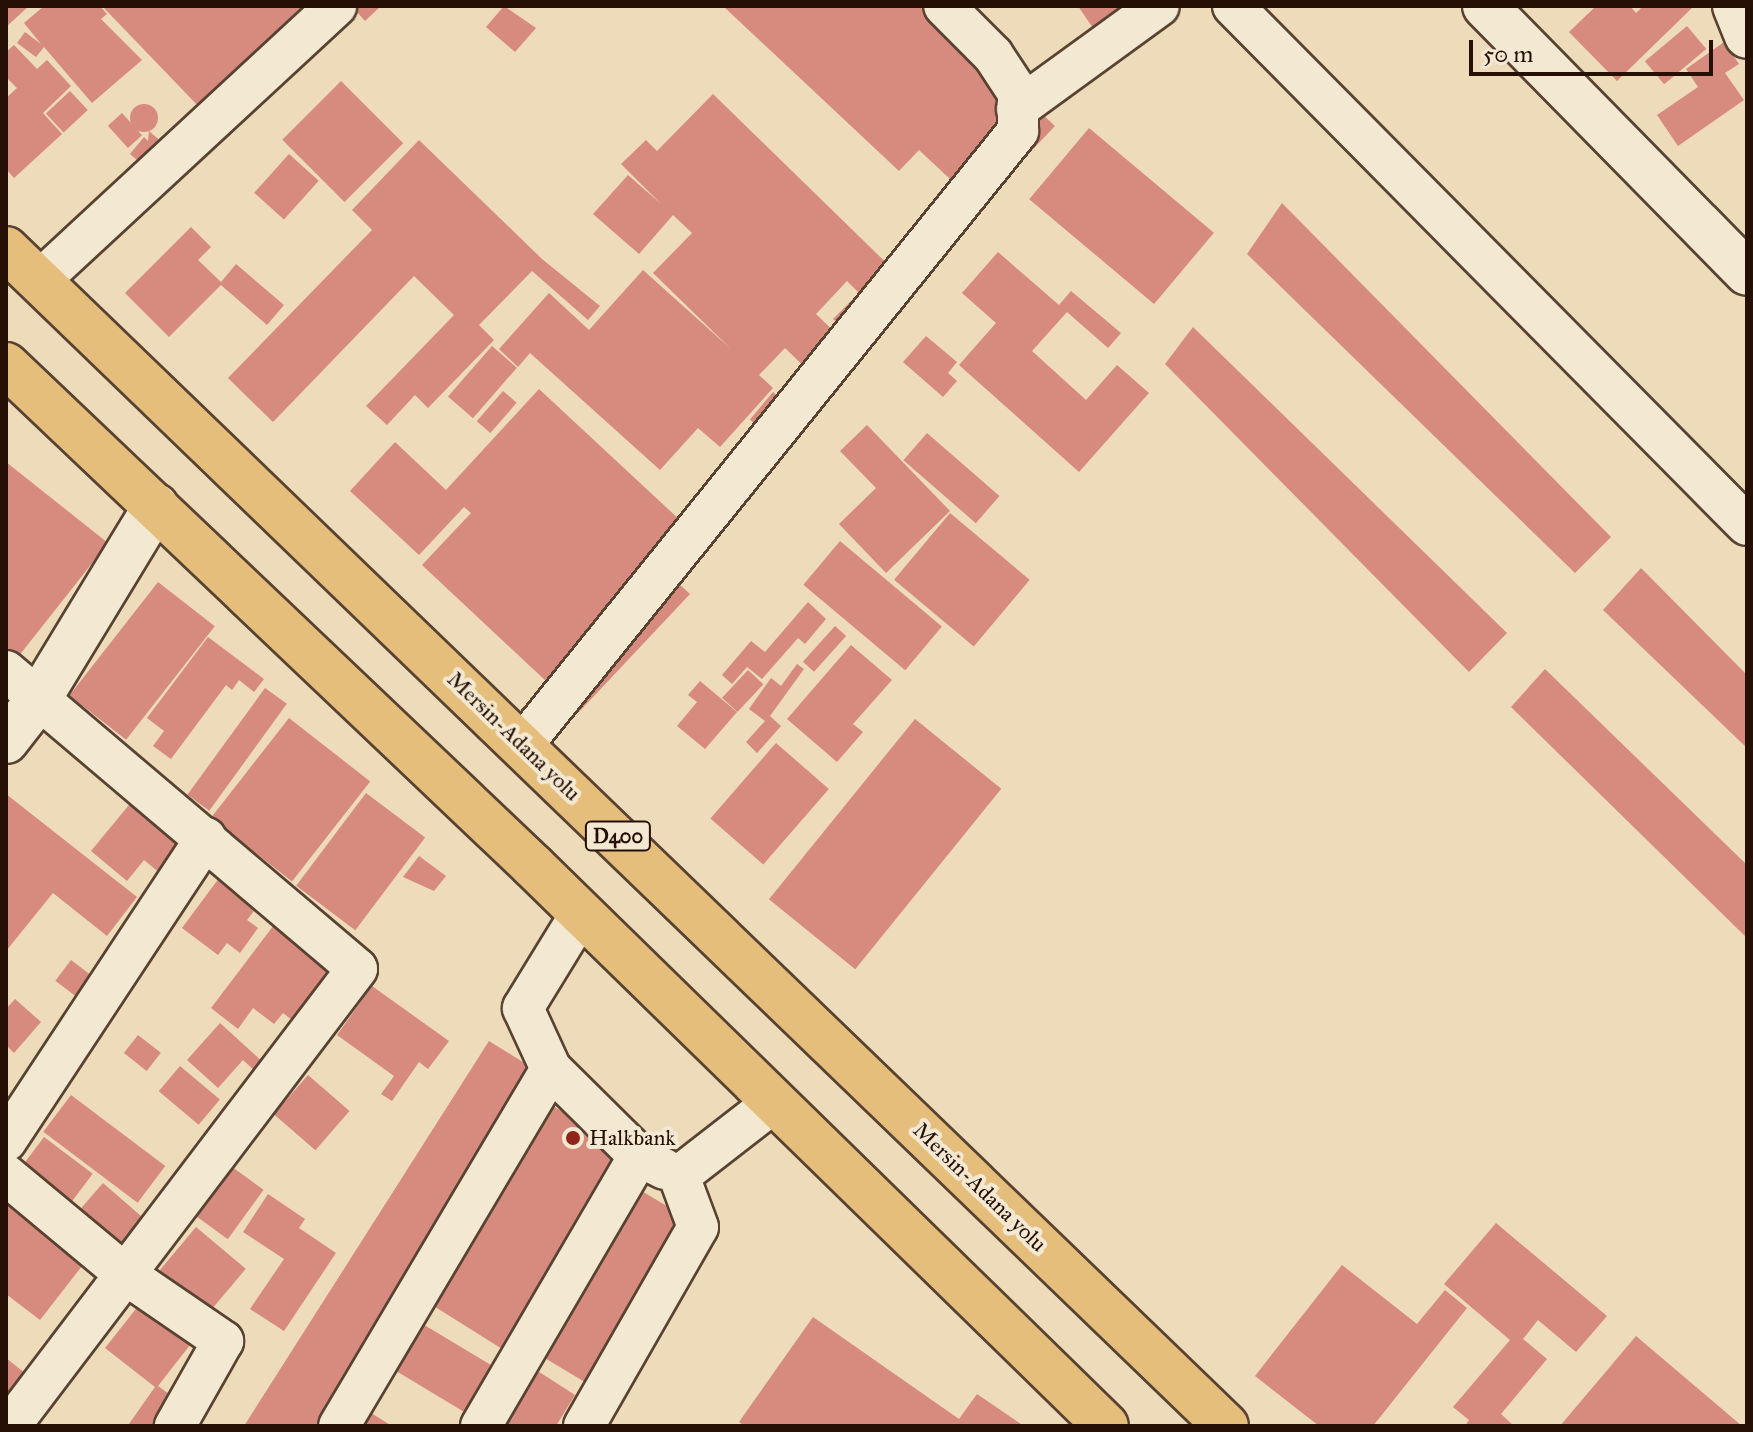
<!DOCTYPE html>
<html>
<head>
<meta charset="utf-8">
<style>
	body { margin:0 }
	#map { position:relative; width:1753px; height:1432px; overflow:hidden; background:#eddbb9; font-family:"IM FELL Great Primer",serif }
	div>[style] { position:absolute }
	.building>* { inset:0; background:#d78a7e; transform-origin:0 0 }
	.round { border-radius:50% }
	.roads { filter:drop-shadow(2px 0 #584332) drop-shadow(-2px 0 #584332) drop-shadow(0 2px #584332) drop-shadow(0 -2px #584332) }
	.minor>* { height:40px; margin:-20px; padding:0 20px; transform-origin:20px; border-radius:20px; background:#f3e8d2 }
	.tertiary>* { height:44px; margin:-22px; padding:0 22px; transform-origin:22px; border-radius:22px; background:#f3e8d2 }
	.secondary>* { height:44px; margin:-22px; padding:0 22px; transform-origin:22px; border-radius:22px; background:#f3e8d2 }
	.trunk>* { height:44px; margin:-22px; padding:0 22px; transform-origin:22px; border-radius:22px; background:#e6be7c }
	.dots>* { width:22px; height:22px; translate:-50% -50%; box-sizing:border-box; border:4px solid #f3e8d2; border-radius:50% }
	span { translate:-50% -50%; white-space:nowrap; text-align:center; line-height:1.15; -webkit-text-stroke:8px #f3e8d2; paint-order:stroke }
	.shield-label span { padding:2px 6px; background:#f3e8d2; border:2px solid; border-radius:6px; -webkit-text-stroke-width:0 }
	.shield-label { font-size:20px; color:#261005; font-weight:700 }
	.street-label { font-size:22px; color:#261005 }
	.poi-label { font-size:22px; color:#261005 }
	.left { translate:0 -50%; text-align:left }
	.frame { position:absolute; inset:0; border:8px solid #261005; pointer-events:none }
	.scale { position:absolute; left:1469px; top:40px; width:244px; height:36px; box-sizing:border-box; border:4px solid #261005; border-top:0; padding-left:10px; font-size:24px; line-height:28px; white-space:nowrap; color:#261005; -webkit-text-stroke:6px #f3e8d2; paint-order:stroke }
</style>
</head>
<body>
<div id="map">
	<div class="building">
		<div style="clip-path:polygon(6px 6px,29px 6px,6px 27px)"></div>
		<div style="clip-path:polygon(44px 6px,100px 6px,107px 14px,101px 19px,142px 60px,92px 103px,44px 47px,36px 57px,17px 43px,25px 32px,41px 44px,24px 23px)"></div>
		<div style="clip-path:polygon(102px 6px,381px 6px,365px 21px,357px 12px,228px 137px)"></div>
		<div style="clip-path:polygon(504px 6px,536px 28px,515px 52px,486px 27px)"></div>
		<div style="clip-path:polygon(723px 6px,927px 6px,1055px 126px,979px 206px,919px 150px,899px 171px)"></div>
		<div style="clip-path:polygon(1078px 6px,1130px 6px,1099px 37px)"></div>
		<div style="clip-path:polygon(1596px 6px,1630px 6px,1636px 13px,1643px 6px,1694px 6px,1617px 81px,1569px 32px)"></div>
		<div style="left:1687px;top:26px;width:30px;height:55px;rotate:50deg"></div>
		<div style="clip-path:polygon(1724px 42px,1739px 64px,1725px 73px,1744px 100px,1678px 146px,1657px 115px,1698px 87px,1686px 69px)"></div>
		<div style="clip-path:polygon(14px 45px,37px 69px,47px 60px,71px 86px,43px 113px,62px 134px,14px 178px,6px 169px,6px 98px,17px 88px,6px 77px,6px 52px)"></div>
		<div style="left:341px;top:81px;width:88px;height:83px;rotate:45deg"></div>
		<div style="left:70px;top:91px;width:26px;height:33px;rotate:47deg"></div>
		<div style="clip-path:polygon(713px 94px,910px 286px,856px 341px,833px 319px,859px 293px,847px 281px,816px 314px,852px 349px,820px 382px,785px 348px,759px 375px,773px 388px,720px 447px,698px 428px,660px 470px,530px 353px,518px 367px,499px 349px,549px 293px,589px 330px,643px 270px,731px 349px,653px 273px,692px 233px,673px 215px,639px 254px,593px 214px,628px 175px,661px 204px,621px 164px,646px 140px,657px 151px)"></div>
		<div class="round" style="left:130px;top:104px;width:28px;height:28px"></div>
		<div style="left:122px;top:113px;width:30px;height:19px;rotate:48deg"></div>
		<div style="left:1089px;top:128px;width:163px;height:93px;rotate:40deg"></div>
		<div style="clip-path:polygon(149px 131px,171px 150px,216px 144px,190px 172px,176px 158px,158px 178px,130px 154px,144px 137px,148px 141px)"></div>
		<div style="clip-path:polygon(419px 140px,542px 259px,600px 306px,588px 320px,532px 271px,479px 325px,494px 340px,428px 408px,415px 395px,387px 425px,366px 406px,454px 315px,414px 276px,273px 422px,228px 378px,372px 230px,352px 210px)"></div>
		<div style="left:289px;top:154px;width:40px;height:52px;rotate:42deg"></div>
		<div style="clip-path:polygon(1282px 203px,1611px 537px,1575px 573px,1247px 254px)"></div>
		<div style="clip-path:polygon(191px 227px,211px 247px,198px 260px,221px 282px,236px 264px,284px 305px,267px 325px,221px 285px,169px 337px,125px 293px)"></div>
		<div style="clip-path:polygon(998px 252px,1059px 305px,1071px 291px,1121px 333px,1108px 348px,1067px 312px,1032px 351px,1086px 400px,1117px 365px,1149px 393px,1079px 472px,959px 365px,996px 323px,962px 293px)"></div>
		<div style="clip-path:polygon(1193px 327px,1507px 633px,1469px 672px,1165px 364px)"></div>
		<div style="clip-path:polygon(926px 336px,957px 362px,948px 373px,957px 381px,943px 397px,903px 362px)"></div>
		<div style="left:492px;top:346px;width:33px;height:67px;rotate:41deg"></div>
		<div style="clip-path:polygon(539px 389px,710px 548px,677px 582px,690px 594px,579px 712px,422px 565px,471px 513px,464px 507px,419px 555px,350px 491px,395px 442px,446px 490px)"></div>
		<div style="left:503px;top:391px;width:18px;height:40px;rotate:41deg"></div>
		<div style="left:773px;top:392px;width:45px;height:36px;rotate:40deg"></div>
		<div style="clip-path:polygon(867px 425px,950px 511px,886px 573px,839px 524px,876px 488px,840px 451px)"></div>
		<div style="left:927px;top:433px;width:96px;height:36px;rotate:41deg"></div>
		<div style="clip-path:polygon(6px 462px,108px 543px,18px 657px,6px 647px)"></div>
		<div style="left:950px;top:513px;width:104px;height:87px;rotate:40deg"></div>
		<div style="left:840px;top:541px;width:133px;height:57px;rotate:40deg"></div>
		<div style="clip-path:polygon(1641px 568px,1747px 675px,1747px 748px,1603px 610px)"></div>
		<div style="left:158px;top:582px;width:72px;height:144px;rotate:38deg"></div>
		<div style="clip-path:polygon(808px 602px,826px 619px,805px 644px,798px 638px,762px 679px,747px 667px,732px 684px,722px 675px,751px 641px,765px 652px)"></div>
		<div style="left:835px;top:626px;width:15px;height:48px;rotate:42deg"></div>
		<div style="clip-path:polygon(208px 637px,264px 679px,254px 692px,239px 680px,232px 690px,226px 685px,171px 759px,153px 746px,164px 731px,147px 718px)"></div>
		<div style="clip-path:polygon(851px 645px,892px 680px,853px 724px,863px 732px,837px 762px,787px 719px)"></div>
		<div style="clip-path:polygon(797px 664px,804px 669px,770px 716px,781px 726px,757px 753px,746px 742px,765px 721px,749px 709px,771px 678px,781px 686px)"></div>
		<div style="clip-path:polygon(1545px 669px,1747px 865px,1747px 938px,1511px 707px)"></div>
		<div style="left:748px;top:670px;width:21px;height:38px;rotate:43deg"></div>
		<div style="clip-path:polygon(700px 681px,737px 712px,705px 749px,677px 726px,697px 702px,688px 695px)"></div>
		<div style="left:265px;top:688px;width:27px;height:132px;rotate:36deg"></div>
		<div style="left:289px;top:718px;width:103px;height:127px;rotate:38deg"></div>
		<div style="left:915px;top:719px;width:111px;height:232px;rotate:39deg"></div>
		<div style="left:776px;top:743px;width:70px;height:100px;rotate:41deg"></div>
		<div style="left:366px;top:793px;width:74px;height:116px;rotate:37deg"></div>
		<div style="clip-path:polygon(6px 794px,137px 897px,107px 936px,53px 893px,6px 951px)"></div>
		<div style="clip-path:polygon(133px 800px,186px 844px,161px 874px,144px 860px,127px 881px,91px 851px)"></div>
		<div style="clip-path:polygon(419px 856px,446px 876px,434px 891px,403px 877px)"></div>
		<div style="clip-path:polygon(225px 870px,263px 899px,247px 920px,258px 928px,240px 953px,227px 943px,218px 955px,182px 928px)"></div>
		<div style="clip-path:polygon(277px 921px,339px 968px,297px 1024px,283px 1013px,274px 1024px,253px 1008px,238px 1029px,211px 1008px)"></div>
		<div style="left:71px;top:960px;width:26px;height:26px;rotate:37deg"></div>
		<div style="clip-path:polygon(372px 986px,449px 1041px,428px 1069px,419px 1062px,392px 1101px,381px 1094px,394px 1076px,337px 1035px)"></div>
		<div style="clip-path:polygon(15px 999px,41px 1022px,14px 1053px,6px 1045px,6px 1009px)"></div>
		<div style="clip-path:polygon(220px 1023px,265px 1064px,257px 1073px,243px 1060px,218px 1088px,187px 1060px)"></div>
		<div style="left:138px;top:1035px;width:29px;height:23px;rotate:38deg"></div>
		<div style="clip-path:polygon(489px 1041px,531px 1067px,467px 1169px,479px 1177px,321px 1426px,244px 1426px)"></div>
		<div style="left:180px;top:1066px;width:52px;height:33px;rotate:40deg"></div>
		<div style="left:308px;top:1075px;width:55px;height:52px;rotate:41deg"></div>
		<div style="left:71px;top:1095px;width:118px;height:46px;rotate:37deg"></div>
		<div style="left:550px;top:1104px;width:93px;height:233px;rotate:32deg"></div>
		<div style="left:44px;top:1137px;width:61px;height:41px;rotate:37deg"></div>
		<div style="left:228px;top:1164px;width:44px;height:61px;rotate:36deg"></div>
		<div style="left:103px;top:1183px;width:72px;height:45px;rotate:41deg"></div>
		<div style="left:640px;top:1190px;width:54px;height:193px;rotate:31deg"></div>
		<div style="clip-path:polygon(6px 1193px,96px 1248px,40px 1320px,6px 1294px)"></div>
		<div style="clip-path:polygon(268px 1194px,305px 1219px,299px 1228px,336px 1253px,284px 1331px,250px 1309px,284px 1259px,243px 1232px)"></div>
		<div style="clip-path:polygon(1496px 1223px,1607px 1316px,1576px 1352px,1538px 1320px,1523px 1339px,1547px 1359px,1501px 1414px,1514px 1426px,1465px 1426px,1469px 1420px,1453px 1407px,1510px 1340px,1444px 1284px)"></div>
		<div style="left:196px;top:1227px;width:65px;height:67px;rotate:40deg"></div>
		<div style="clip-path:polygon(1342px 1265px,1417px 1324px,1445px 1290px,1467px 1308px,1373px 1426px,1319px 1426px,1255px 1376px)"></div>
		<div style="clip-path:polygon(139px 1305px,190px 1345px,158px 1386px,203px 1419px,198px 1426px,129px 1424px,155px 1387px,105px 1348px)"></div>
		<div style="clip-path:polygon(813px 1317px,959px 1419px,977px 1394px,1024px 1426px,745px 1426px,739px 1422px)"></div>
		<div style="left:416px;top:1320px;width:98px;height:54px;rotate:31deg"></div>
		<div style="clip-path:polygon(1636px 1336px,1742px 1426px,1560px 1426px)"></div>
		<div style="clip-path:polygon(6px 1358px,35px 1381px,6px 1411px)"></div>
		<div style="clip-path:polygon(533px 1368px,575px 1395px,556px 1426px,496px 1426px)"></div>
		<div style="clip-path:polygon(363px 1408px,392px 1426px,352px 1426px)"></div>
	</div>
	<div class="roads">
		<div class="minor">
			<div style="left:1233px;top:6px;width:730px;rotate:45.28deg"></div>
			<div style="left:1017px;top:109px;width:175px;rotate:-36deg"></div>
			<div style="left:39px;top:281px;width:405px;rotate:-42.8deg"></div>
			<div style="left:6px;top:671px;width:460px;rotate:40.3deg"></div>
			<div style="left:357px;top:969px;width:574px;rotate:127.21deg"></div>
			<div style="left:523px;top:744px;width:788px;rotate:-51.08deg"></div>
			<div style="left:1018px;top:131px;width:38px;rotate:-90deg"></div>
			<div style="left:1018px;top:93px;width:45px;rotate:-123.3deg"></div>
			<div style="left:993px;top:55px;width:69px;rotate:-135deg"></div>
			<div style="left:551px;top:1069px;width:124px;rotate:44.7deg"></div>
			<div style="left:639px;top:1156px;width:28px;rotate:27deg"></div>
			<div style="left:6px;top:1141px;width:363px;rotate:-56.6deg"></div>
			<div style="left:6px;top:1175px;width:155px;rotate:39.8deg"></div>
			<div style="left:125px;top:1274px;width:119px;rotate:34.4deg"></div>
			<div style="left:223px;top:1341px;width:98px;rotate:119.5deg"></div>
			<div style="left:339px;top:1426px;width:415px;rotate:-59.3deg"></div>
			<div style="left:551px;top:1069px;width:67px;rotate:-114.7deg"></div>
			<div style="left:523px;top:1008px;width:109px;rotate:-58.5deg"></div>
			<div style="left:481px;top:1426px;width:313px;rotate:-59.7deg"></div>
			<div style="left:584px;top:1426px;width:229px;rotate:-60.2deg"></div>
			<div style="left:698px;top:1227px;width:54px;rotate:-110.4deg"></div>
			<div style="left:679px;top:1176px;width:119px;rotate:-37.8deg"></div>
		</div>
		<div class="tertiary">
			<div style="left:6px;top:741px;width:52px;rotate:-52deg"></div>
			<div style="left:38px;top:700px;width:227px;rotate:-58.7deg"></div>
		</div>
		<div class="secondary">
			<div style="left:1485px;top:6px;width:374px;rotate:45.5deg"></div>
			<div style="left:1735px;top:6px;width:32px;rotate:68deg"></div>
		</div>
		<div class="trunk">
			<div style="left:6px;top:249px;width:1695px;rotate:43.97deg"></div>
			<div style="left:6px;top:365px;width:727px;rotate:43.55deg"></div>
			<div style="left:533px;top:866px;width:801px;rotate:44.34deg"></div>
		</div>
	</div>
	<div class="dots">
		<div style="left:573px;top:1138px;background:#8f2418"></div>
	</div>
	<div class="shield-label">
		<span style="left:618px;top:836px">D400</span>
	</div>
	<div class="street-label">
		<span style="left:514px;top:736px;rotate:44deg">Mersin-Adana yolu</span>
		<span style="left:980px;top:1187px;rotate:44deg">Mersin-Adana yolu</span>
	</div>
	<div class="poi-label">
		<span class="left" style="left:589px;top:1138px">Halkbank</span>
	</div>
	<div class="frame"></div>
	<div class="scale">50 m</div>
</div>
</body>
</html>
